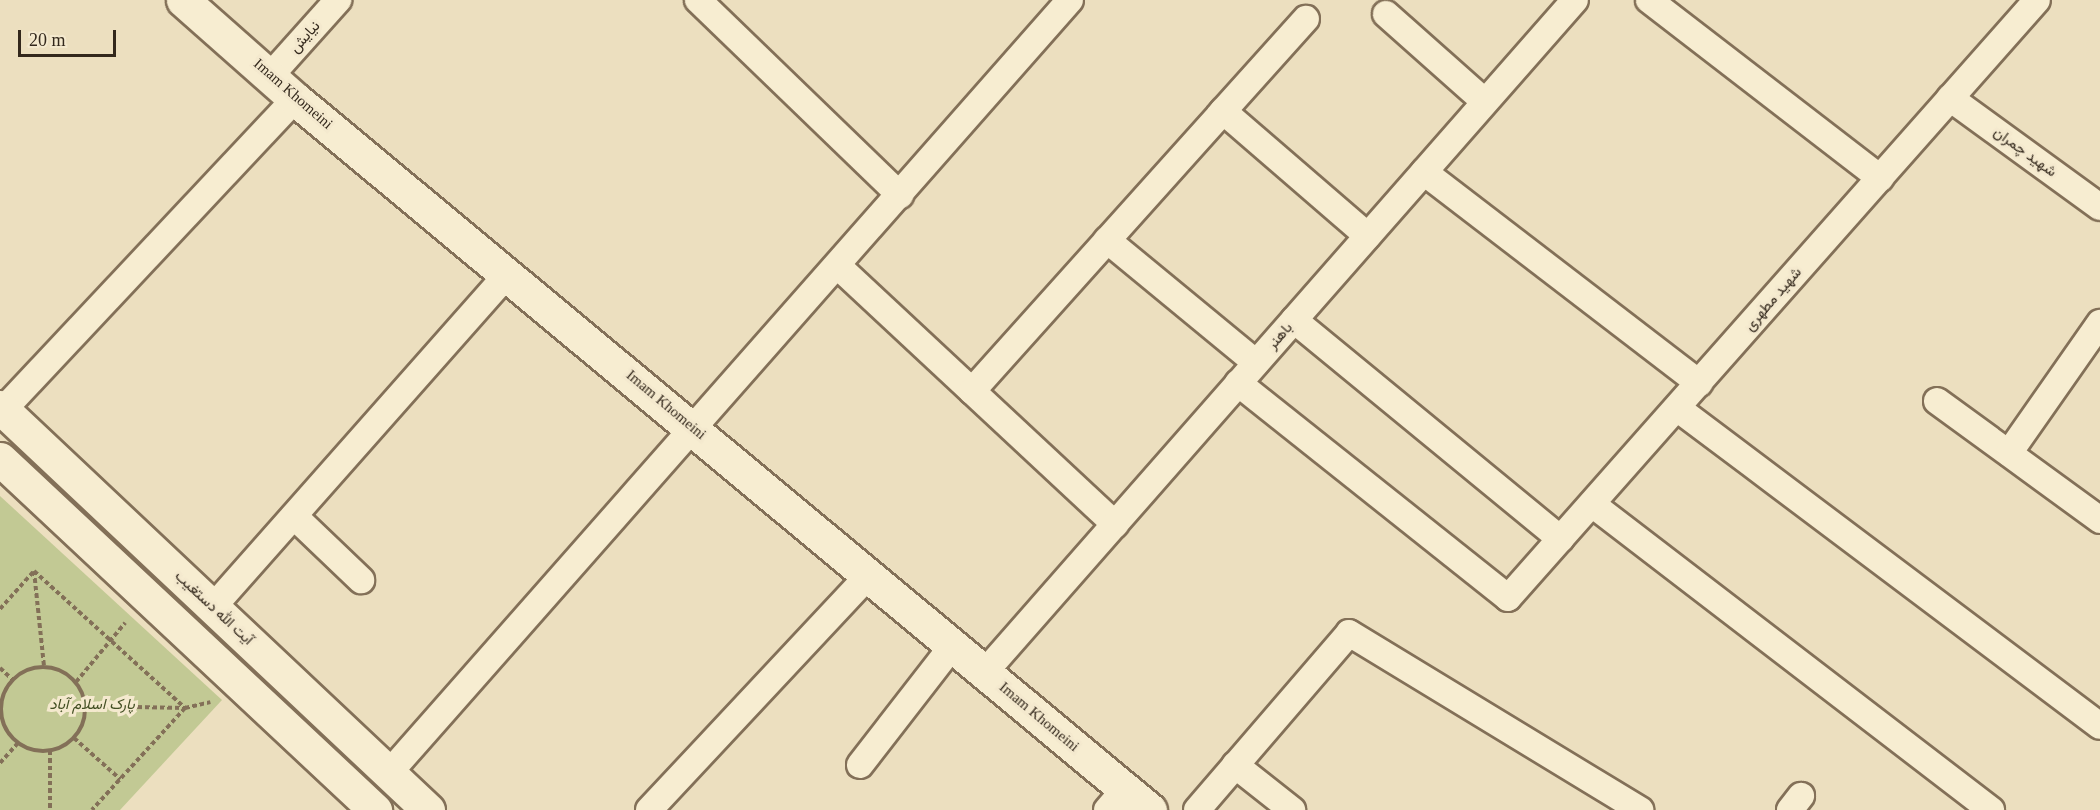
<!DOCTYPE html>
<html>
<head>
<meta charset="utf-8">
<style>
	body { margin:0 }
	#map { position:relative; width:2100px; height:810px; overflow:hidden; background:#ecdfbf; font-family:"Times New Roman",Vazirmatn,serif }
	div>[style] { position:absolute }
	.green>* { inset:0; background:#c2c994 }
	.path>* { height:4px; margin-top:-2px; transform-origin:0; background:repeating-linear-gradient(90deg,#837058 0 4.5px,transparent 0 7.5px) }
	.path>.ring { margin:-2px; padding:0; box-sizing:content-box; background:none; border:4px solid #837058; border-radius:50% }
	.roads { filter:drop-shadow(2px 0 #837058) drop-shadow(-2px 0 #837058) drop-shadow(0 2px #837058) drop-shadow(0 -2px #837058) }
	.street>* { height:26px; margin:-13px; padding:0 13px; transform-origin:13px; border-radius:13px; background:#f7edd1 }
	.secondary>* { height:33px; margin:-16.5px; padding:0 16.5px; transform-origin:16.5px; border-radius:16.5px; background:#f7edd1 }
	span { translate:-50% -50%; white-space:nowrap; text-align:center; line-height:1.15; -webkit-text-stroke:6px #f4e9ce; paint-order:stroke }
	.street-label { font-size:15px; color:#33281c }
	.park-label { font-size:15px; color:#434f23; font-style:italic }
	.scale { position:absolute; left:18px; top:30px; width:98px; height:27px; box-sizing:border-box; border:3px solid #33281c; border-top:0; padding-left:8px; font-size:18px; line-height:21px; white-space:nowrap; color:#33281c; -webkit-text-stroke:4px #f4e9ce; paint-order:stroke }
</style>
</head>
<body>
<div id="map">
	<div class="green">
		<div style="clip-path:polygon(0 496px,222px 700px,120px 810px,0 810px)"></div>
	</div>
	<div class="path">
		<div style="left:34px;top:571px;width:96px;rotate:84deg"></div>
		<div style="left:0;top:609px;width:51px;rotate:-48.2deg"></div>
		<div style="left:34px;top:571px;width:204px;rotate:42.2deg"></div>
		<div style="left:185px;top:708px;width:138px;rotate:132.4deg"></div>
		<div class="ring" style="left:1px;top:667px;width:80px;height:80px"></div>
		<div style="left:0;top:668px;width:18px;rotate:43deg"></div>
		<div style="left:76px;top:682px;width:77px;rotate:-50.3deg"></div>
		<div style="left:85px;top:706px;width:100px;rotate:1.1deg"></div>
		<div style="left:185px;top:708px;width:26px;rotate:-13deg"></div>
		<div style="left:74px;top:738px;width:62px;rotate:41.7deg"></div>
		<div style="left:50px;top:751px;width:59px;rotate:90deg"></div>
		<div style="left:0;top:763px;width:27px;rotate:-48deg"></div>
	</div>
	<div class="roads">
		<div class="street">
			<div style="left:698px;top:0;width:281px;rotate:44deg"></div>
			<div style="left:1649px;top:0;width:292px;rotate:37.6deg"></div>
			<div style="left:1386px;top:14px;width:132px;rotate:41.6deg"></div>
			<div style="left:271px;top:75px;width:101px;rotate:-48.2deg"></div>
			<div style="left:1950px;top:98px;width:185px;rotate:36deg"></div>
			<div style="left:1223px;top:111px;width:191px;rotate:40.8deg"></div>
			<div style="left:1424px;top:172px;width:347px;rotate:37.5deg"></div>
			<div style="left:1107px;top:240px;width:193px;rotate:39.5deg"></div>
			<div style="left:838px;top:266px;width:379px;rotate:43deg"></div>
			<div style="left:1294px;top:320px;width:345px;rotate:39.4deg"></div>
			<div style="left:1238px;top:383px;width:345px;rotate:38.5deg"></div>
			<div style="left:1508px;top:598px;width:798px;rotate:-48.5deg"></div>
			<div style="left:972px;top:391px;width:500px;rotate:-48.1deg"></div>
			<div style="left:1937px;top:401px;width:202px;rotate:36.1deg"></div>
			<div style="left:1677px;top:408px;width:529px;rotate:36.93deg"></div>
			<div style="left:3px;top:410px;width:427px;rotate:-46.8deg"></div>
			<div style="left:2009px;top:453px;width:159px;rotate:-55deg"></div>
			<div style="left:1592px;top:504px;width:503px;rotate:37.49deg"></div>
			<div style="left:294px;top:516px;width:93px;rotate:43.7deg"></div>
			<div style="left:213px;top:607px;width:446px;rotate:-48.5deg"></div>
			<div style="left:985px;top:672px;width:894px;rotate:-48.72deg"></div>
			<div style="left:860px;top:765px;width:152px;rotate:-52.2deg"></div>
			<div style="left:1235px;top:765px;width:73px;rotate:38.3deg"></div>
			<div style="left:389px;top:773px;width:1030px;rotate:-48.62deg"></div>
			<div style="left:649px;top:810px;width:322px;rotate:-46.9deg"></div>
			<div style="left:1107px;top:810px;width:28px;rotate:-49deg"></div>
			<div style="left:1197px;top:810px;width:233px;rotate:-49.3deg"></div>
			<div style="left:1349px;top:633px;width:341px;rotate:31.3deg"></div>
			<div style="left:1790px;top:810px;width:18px;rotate:-52deg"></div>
		</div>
		<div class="secondary">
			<div style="left:183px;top:0;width:149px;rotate:41.5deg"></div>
			<div style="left:295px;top:99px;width:1112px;rotate:39.75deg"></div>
			<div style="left:0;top:407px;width:588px;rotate:43.28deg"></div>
			<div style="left:0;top:459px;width:514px;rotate:43.11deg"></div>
		</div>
	</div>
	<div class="street-label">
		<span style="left:305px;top:37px;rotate:-48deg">نیایش</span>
		<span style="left:293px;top:94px;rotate:41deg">Imam Khomeini</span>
		<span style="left:2025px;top:152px;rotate:36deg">شهید چمران</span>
		<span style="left:1773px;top:299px;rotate:-49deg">شهید مطهری</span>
		<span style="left:1280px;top:336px;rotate:-49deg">باهنر</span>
		<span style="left:666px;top:405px;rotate:40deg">Imam Khomeini</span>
		<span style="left:214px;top:608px;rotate:43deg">آیت الله دستغیب</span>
		<span style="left:1039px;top:717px;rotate:40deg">Imam Khomeini</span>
	</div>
	<div class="park-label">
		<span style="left:92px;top:705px">پارک اسلام آباد</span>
	</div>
	<div class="scale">20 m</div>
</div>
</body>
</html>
